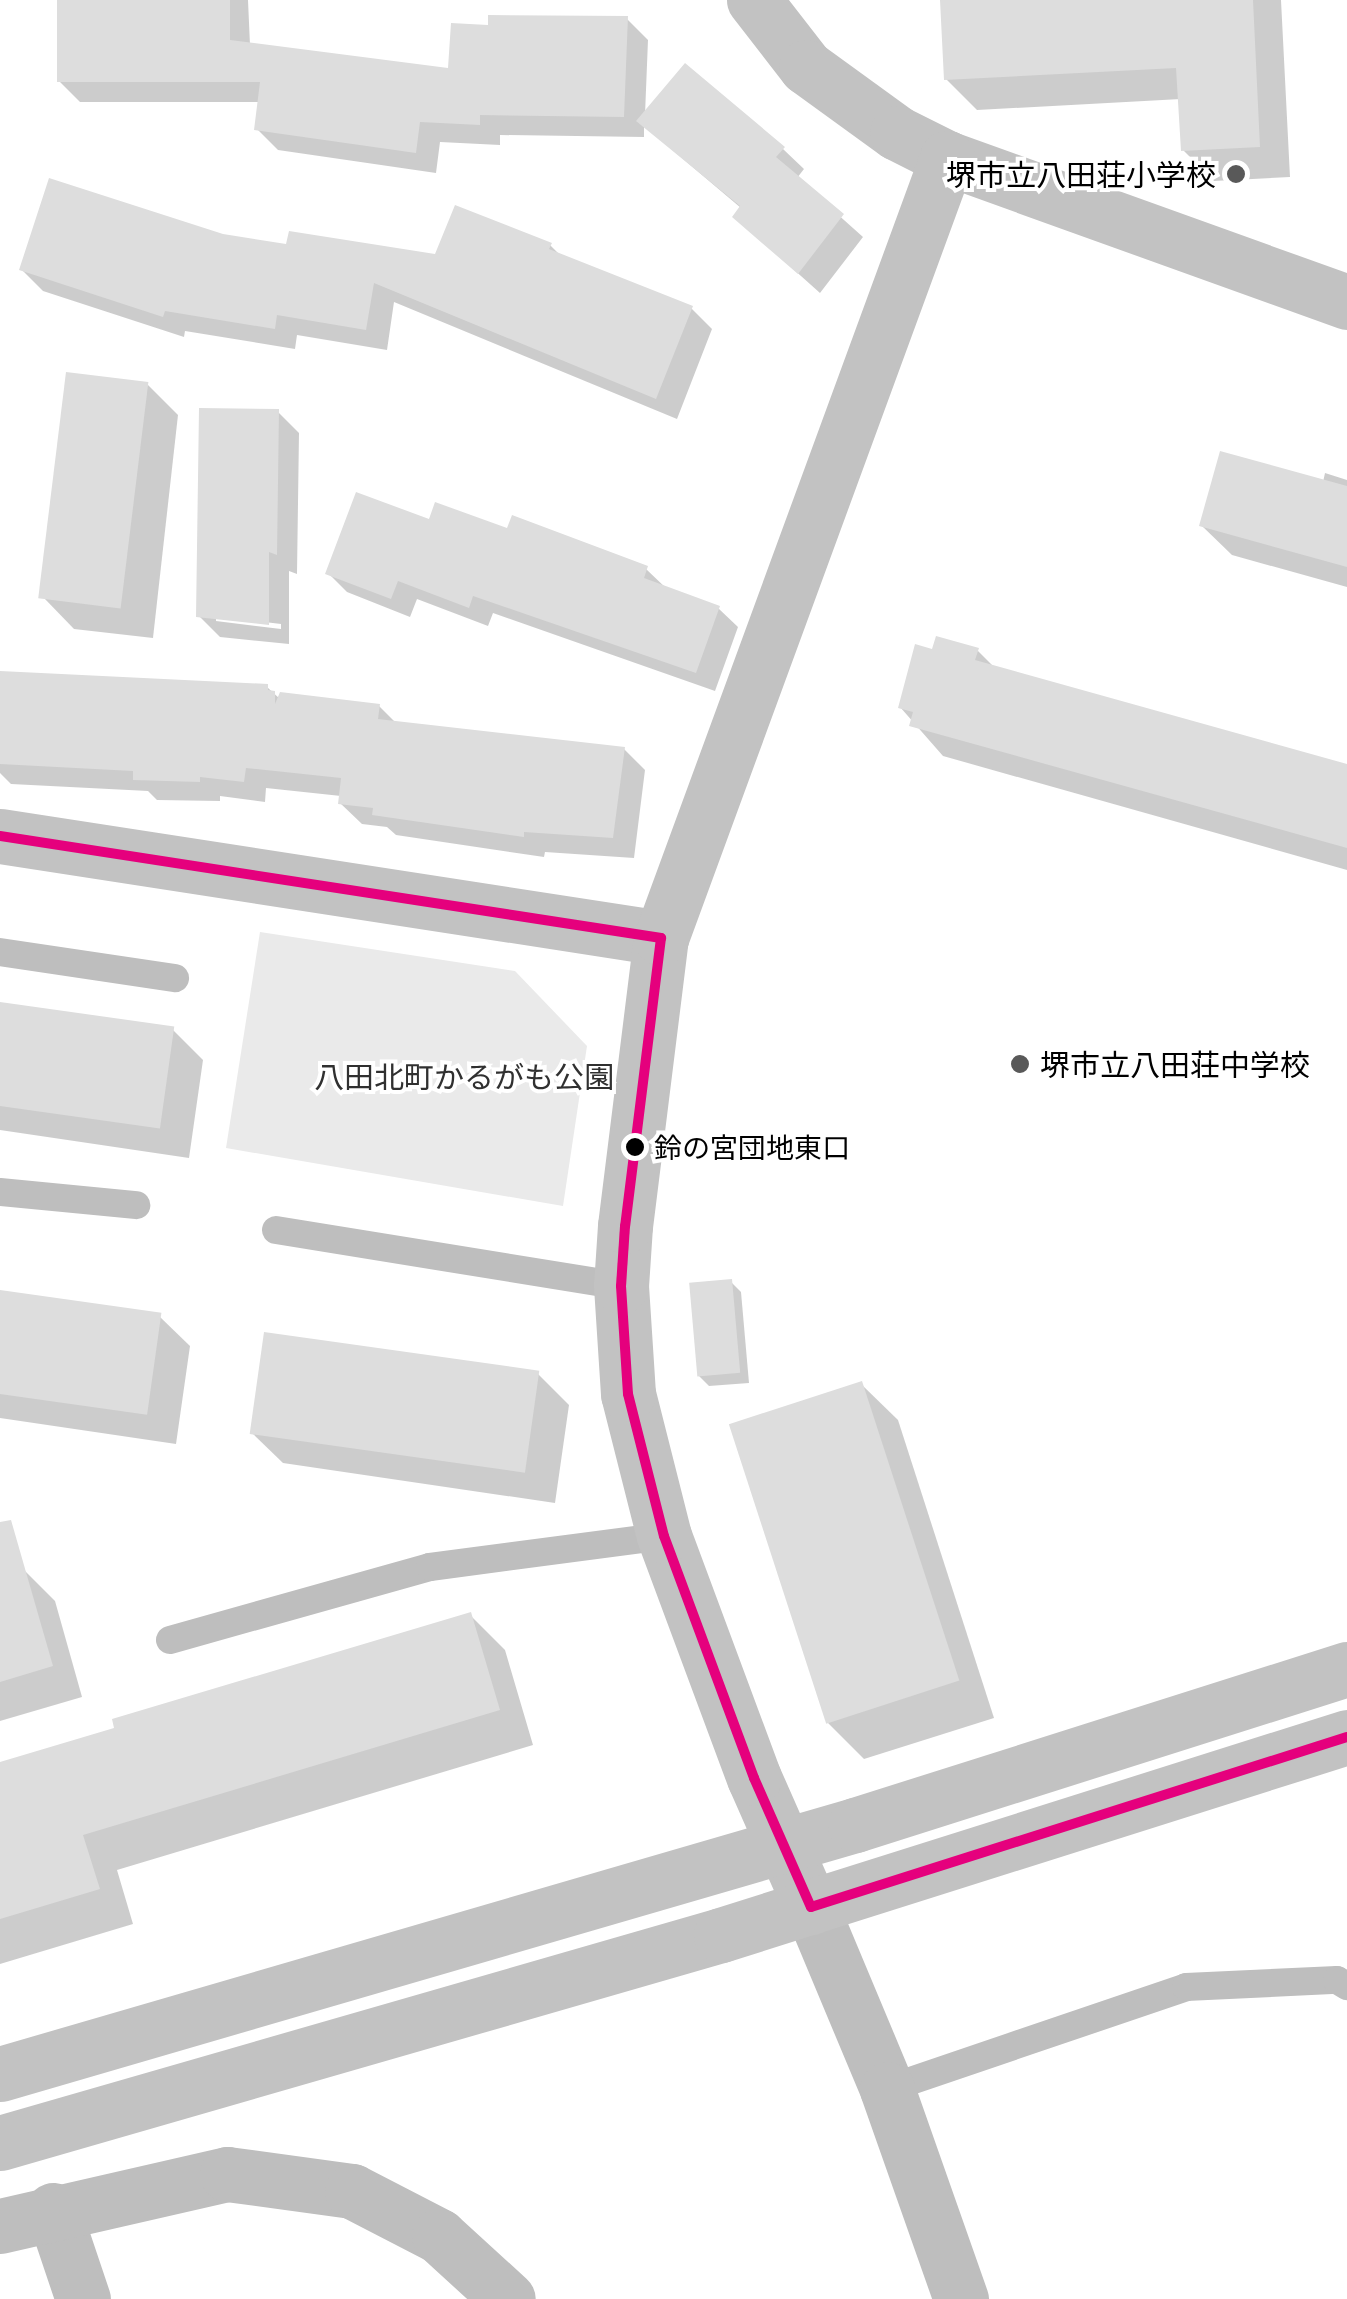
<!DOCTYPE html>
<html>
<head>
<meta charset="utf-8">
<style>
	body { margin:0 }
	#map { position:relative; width:1347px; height:2299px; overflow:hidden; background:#fff; font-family:Barlow,"Noto Sans JP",sans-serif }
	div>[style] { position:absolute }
	.green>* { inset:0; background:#eaeaea }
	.shadow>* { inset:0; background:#0003 }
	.building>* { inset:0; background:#ddd; transform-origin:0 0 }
	.lane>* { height:28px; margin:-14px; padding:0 14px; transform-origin:14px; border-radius:14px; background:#bebebe }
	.street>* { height:55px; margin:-27.5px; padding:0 27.5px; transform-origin:27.5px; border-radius:27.5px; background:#bebebe }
	.secondary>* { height:55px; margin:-27.5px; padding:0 27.5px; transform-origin:27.5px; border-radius:27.5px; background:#c2c2c2 }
	.bus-1>* { height:10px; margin:-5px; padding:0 5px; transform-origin:5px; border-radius:5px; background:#e5007d }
	.dots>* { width:28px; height:28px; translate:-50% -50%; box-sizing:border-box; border:5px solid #fff; border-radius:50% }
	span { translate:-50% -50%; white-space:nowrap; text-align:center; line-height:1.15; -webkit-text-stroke:8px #fff; paint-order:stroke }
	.bus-label { font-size:28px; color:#000 }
	.left { translate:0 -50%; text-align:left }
	.poi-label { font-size:30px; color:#000 }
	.right { translate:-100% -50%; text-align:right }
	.park-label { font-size:30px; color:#303030 }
</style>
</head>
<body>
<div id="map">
	<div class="green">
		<div style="clip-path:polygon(260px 932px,515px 971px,587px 1046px,563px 1206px,226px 1148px)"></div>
	</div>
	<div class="shadow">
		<div style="clip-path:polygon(60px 0,248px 0,250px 45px,451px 71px,490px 27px,627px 19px,648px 40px,645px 115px,783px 149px,804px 169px,797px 178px,863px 237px,820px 293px,735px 217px,741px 208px,644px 126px,644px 137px,500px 135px,500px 145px,440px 142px,436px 173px,278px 150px,257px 129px,260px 102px,80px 102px,59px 81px)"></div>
		<div style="clip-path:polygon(992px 0,1281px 0,1290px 177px,1214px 181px,1183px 150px,1181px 99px,977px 110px,946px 79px)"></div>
		<div style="clip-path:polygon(223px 237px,287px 247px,437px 257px,550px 245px,562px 257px,691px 308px,712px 329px,677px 419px,394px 302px,387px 350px,297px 335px,295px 349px,185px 331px,184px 337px,43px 291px,22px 270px)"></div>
		<div style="clip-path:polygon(147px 384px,178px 415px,153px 638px,74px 629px,44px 598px)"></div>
		<div style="clip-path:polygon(evenodd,278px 412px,299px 433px,297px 574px,289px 571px,289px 644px,220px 637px,199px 616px,278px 412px,216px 616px,281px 624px,281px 629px,216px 621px,216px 616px)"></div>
		<div style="clip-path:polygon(1325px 473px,1347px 480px,1347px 587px,1232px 555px,1202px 526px,1323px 482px)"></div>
		<div style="clip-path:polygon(430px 522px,509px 531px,646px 569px,667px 589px,718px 608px,738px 627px,715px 691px,493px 613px,488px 626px,417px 599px,410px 617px,347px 592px,328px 573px)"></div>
		<div style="clip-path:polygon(977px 650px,996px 669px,1347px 768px,1347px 870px,943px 756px,900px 707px,933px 652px)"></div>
		<div style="clip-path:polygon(0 673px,267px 687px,280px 699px,379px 706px,396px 723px,624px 749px,645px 770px,634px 858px,545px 852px,544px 857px,396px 835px,387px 827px,362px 824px,340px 803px,341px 796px,266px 788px,265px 802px,220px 796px,220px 801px,157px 800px,148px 791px,11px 784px,0 773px)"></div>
		<div style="clip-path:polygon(0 1004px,173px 1030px,203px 1060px,189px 1158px,0 1130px)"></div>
		<div style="clip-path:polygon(731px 1282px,741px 1292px,749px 1383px,709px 1386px,699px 1376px)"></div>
		<div style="clip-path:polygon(0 1292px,159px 1316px,190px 1346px,176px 1444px,0 1418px)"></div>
		<div style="clip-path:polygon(538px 1374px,569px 1405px,555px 1503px,283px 1463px,252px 1433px)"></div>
		<div style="clip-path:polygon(861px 1384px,898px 1420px,994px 1718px,864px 1759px,827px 1722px)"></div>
		<div style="clip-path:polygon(24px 1570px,55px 1601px,82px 1697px,0 1721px,0 1577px)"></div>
		<div style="clip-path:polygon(470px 1615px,505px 1650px,533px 1745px,117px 1870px,133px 1924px,0 1964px,0 1765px)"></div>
	</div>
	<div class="building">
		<div style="clip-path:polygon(57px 0,230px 0,230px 40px,448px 68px,451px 23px,488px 25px,488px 15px,628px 16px,624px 117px,480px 115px,480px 125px,420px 122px,416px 153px,254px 130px,260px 82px,57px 82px)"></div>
		<div style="clip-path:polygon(940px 0,1253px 0,1260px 147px,1181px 151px,1176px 68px,944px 80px)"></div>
		<div style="clip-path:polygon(685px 63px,785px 147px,776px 157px,844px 214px,798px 274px,732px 217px,740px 206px,636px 121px)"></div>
		<div style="clip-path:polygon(49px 178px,223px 234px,286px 244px,289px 231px,435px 254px,455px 205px,552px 243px,549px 249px,693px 306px,656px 399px,374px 283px,366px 330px,277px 315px,275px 329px,165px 311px,163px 317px,19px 270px)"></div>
		<div style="left:66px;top:372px;width:83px;height:228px;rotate:7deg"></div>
		<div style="clip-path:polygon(199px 408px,279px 409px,277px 555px,269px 552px,269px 625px,196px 617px)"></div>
		<div style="clip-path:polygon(1220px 451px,1347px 486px,1347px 567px,1199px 526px)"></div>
		<div style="clip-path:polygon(356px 492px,429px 519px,435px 502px,507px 528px,512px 515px,648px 566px,644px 578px,720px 606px,696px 673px,473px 596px,469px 608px,398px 581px,391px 599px,325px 574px)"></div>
		<div style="clip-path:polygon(936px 636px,979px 648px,975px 660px,1347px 764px,1347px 848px,909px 726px,913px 712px,898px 708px,915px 644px,932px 649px)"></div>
		<div style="clip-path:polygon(0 671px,268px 684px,268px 690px,275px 691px,275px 704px,280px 692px,380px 704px,378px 719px,625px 747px,613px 838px,524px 832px,524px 837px,372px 815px,373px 808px,338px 804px,341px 778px,246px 768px,244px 782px,200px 777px,200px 782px,133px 780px,133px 771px,0 764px)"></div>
		<div style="left:0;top:1002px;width:176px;height:103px;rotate:8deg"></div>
		<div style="left:732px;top:1279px;width:94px;height:43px;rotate:85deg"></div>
		<div style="left:0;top:1290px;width:163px;height:103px;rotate:8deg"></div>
		<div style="left:264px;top:1332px;width:278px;height:103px;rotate:8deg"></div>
		<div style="left:862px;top:1381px;width:315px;height:140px;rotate:72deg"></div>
		<div style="clip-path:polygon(11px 1520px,53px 1666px,0 1682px,0 1522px)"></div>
		<div style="clip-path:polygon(471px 1612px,500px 1710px,83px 1835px,100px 1889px,0 1919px,0 1762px,114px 1728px,112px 1719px)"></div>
	</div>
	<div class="lane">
		<div style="left:0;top:952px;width:177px;rotate:8.5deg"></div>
		<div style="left:0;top:1192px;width:137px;rotate:5.5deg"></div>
		<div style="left:276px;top:1230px;width:350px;rotate:9.2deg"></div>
		<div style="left:170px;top:1640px;width:270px;rotate:-15.7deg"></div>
		<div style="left:430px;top:1567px;width:236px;rotate:-7.5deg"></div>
		<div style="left:887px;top:2089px;width:316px;rotate:-18.8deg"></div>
		<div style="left:1186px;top:1987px;width:151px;rotate:-2.7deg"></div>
		<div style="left:1337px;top:1980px;width:12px;rotate:31deg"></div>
	</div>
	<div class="street">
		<div style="left:811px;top:1907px;width:197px;rotate:67.3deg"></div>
		<div style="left:887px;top:2089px;width:223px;rotate:70.6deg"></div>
		<div style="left:53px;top:2210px;width:94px;rotate:71.4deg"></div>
		<div style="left:0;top:2226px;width:233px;rotate:-12.9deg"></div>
		<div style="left:227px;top:2174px;width:126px;rotate:7.7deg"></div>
		<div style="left:352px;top:2191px;width:98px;rotate:27.3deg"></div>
		<div style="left:439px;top:2236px;width:93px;rotate:42.4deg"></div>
	</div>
	<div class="secondary">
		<div style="left:754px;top:0;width:85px;rotate:52.2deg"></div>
		<div style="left:806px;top:67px;width:112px;rotate:36deg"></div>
		<div style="left:897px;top:133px;width:56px;rotate:26.6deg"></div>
		<div style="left:947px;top:158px;width:425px;rotate:19.8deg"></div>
		<div style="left:0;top:836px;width:669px;rotate:8.77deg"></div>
		<div style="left:811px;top:1907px;width:141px;rotate:-113.8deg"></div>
		<div style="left:754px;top:1778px;width:258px;rotate:-110.4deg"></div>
		<div style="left:664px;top:1536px;width:146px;rotate:-104.2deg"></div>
		<div style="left:628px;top:1394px;width:108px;rotate:-93.7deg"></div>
		<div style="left:621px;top:1286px;width:60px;rotate:-86.2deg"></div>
		<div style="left:625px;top:1226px;width:290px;rotate:-82.9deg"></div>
		<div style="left:661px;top:938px;width:831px;rotate:-69.86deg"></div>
		<div style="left:0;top:2074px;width:891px;rotate:-16.24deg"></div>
		<div style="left:855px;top:1825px;width:516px;rotate:-17.59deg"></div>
		<div style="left:0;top:2143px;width:750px;rotate:-16.09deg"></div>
		<div style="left:721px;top:1935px;width:657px;rotate:-17.55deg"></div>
	</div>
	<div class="bus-1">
		<div style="left:0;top:836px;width:669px;rotate:8.77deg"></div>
		<div style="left:661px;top:938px;width:290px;rotate:97.1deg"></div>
		<div style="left:625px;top:1226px;width:60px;rotate:93.8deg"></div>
		<div style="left:621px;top:1286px;width:108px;rotate:86.3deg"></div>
		<div style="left:628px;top:1394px;width:146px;rotate:75.8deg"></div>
		<div style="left:664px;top:1536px;width:258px;rotate:69.6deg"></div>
		<div style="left:754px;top:1778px;width:141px;rotate:66.2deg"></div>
		<div style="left:811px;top:1907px;width:562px;rotate:-17.6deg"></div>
	</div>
	<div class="dots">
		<div style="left:1236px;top:174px;background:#595959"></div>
		<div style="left:1020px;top:1064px;background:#595959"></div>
		<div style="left:635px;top:1147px;background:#000"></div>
	</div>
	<div class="bus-label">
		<span class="left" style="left:654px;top:1147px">鈴の宮団地東口</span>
	</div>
	<div class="poi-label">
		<span class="right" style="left:1216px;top:174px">堺市立八田荘小学校</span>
		<span class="left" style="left:1040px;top:1064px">堺市立八田荘中学校</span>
	</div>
	<div class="park-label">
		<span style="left:464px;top:1076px">八田北町かるがも公園</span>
	</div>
</div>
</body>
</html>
